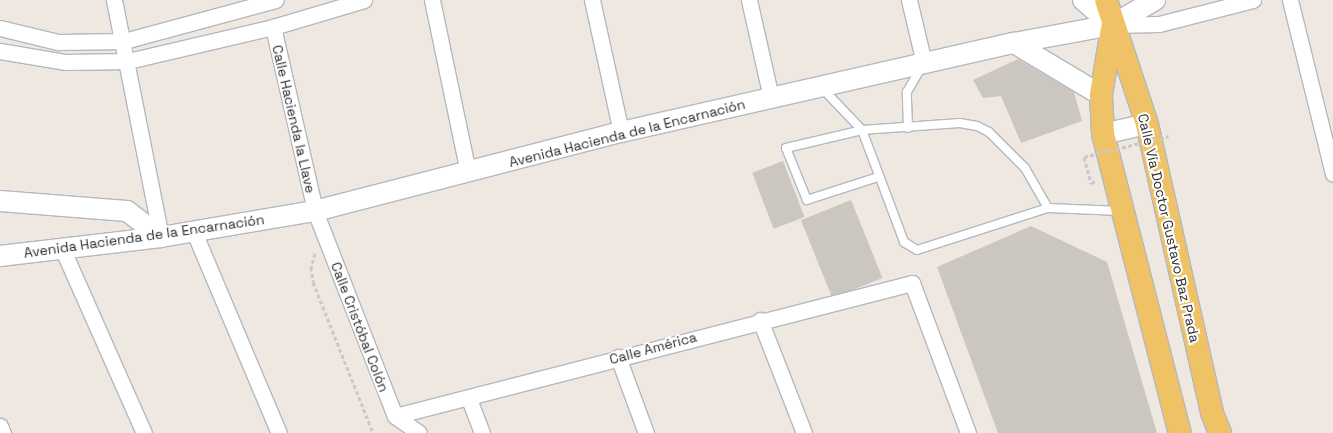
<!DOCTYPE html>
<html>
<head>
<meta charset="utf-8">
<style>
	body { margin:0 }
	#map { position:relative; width:1333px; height:433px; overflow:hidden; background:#efe8e1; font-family:"Space Grotesk",sans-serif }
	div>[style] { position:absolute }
	.building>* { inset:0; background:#cbc6bf; transform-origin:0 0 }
	.path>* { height:3px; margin-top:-1.5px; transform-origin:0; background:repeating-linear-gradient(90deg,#c9c9c9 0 4px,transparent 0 6.5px) }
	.roads { filter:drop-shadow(1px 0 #b4b8c1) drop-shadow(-1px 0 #b4b8c1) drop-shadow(0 1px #b4b8c1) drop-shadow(0 -1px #b4b8c1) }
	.lane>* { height:8px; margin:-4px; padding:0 4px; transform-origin:4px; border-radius:4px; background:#fff }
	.street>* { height:15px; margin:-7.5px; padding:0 7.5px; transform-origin:7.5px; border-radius:7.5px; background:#fff }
	.secondary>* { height:20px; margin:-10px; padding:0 10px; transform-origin:10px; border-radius:10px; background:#fff }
	.primary>* { height:22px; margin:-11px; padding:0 11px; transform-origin:11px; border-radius:11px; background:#efc365 }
	.path-bridge>* { height:3px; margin-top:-1.5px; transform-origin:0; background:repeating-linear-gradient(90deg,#c9c9c9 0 4px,transparent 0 6.5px) }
	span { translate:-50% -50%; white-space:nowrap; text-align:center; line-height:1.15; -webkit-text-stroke:4px #fff; paint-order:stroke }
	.street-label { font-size:14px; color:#2e2e2e }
</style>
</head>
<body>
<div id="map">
	<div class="building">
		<div style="clip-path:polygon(1018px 59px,1074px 92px,1082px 121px,1021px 143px,1001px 96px,983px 98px,973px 80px)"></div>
		<div style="left:783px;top:161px;width:60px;height:33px;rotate:69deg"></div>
		<div style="left:851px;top:200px;width:84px;height:54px;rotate:68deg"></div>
		<div style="clip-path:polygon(1031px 226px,1107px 262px,1157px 433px,998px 433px,937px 267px)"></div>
	</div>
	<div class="path">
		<div style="left:1084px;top:157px;width:27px;rotate:75deg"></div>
		<div style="left:1091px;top:183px;width:6px;rotate:-18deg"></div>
		<div style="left:315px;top:253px;width:15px;rotate:106deg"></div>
		<div style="left:311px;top:267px;width:15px;rotate:82deg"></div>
		<div style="left:313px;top:282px;width:162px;rotate:68.3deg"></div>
	</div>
	<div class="roads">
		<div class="lane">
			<div style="left:822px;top:88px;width:58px;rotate:46.4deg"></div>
			<div style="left:862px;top:130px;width:120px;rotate:69.4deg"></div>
			<div style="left:904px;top:242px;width:15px;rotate:32deg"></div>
			<div style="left:917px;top:250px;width:138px;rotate:-17.8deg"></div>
			<div style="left:1048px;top:208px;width:73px;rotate:2.4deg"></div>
			<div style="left:908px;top:128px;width:36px;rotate:-92deg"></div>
			<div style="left:907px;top:92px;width:30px;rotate:-60deg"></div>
			<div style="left:878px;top:177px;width:75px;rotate:162.1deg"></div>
			<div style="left:807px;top:200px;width:56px;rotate:-112deg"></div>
			<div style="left:786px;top:148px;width:78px;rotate:-13.3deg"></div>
			<div style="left:862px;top:130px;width:98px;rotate:-4.1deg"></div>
			<div style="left:960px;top:123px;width:17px;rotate:10deg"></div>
			<div style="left:977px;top:126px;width:13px;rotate:27deg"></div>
			<div style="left:989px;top:132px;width:51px;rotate:45deg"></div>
			<div style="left:1025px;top:168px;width:46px;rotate:60.1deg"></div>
		</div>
		<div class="street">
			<div style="left:114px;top:0;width:242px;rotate:78.8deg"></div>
			<div style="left:432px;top:0;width:176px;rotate:78.2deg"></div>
			<div style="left:592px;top:0;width:135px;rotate:77.6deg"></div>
			<div style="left:749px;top:0;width:100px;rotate:77.3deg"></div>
			<div style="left:909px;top:0;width:65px;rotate:76.6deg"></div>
			<div style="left:1290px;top:0;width:179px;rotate:76.1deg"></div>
			<div style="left:1113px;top:25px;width:46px;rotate:-1.2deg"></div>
			<div style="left:1159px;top:24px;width:97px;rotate:-14.3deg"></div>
			<div style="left:273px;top:27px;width:189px;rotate:77.1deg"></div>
			<div style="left:315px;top:211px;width:220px;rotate:68.7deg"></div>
			<div style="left:395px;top:416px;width:29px;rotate:35deg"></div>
			<div style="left:0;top:28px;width:60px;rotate:13.6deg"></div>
			<div style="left:58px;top:42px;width:66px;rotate:-0.9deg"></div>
			<div style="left:124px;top:41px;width:157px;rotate:-15.1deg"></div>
			<div style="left:0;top:51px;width:67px;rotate:9.5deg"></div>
			<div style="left:66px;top:62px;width:62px;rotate:-0.9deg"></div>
			<div style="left:128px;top:61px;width:149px;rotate:-13.2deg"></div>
			<div style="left:273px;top:27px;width:95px;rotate:-16.5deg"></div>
			<div style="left:194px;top:232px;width:218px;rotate:67.1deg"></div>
			<div style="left:62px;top:248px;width:202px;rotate:66.1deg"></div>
			<div style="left:760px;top:320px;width:121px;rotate:68.7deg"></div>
			<div style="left:618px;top:357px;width:81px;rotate:69.8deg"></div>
			<div style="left:469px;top:399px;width:36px;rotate:69deg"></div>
			<div style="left:395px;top:416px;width:534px;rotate:-14.43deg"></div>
			<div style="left:912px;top:283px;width:160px;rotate:69.5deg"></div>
			<div style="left:0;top:426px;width:8px;rotate:67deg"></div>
		</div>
		<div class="secondary">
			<div style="left:1083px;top:0;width:38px;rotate:41deg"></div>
			<div style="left:1014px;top:43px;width:101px;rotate:30.9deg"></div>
			<div style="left:1103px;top:134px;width:45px;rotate:-12.8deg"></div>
			<div style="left:0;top:201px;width:127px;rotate:4.5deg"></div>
			<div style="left:127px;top:211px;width:43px;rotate:37.4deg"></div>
			<div style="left:0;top:256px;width:162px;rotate:-6.7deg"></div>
			<div style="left:161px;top:237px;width:156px;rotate:-9.6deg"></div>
			<div style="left:315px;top:211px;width:316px;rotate:-14.5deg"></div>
			<div style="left:621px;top:132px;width:403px;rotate:-12.8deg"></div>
			<div style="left:1014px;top:43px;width:100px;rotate:-10.4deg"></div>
			<div style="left:1112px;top:25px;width:50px;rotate:-30.2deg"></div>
		</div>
		<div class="primary">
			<div style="left:1106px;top:0;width:131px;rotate:71.7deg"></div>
			<div style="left:1147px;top:124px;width:296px;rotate:77.3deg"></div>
			<div style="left:1212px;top:413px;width:22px;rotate:68deg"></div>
			<div style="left:1112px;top:29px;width:67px;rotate:99.5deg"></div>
			<div style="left:1101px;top:95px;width:39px;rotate:87deg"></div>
			<div style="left:1103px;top:134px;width:309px;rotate:75.6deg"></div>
		</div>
	</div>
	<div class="path-bridge">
		<div style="left:1084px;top:157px;width:87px;rotate:-14deg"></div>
	</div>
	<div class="street-label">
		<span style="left:294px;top:119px;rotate:77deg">Calle Hacienda la Llave</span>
		<span style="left:627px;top:133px;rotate:-14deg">Avenida Hacienda de la Encarnación</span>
		<span style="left:1169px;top:228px;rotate:77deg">Calle Vía Doctor Gustavo Baz Prada</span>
		<span style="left:144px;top:236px;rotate:-8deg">Avenida Hacienda de la Encarnación</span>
		<span style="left:360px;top:327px;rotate:69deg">Calle Cristóbal Colón</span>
		<span style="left:653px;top:348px;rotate:-15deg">Calle América</span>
	</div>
</div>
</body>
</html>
